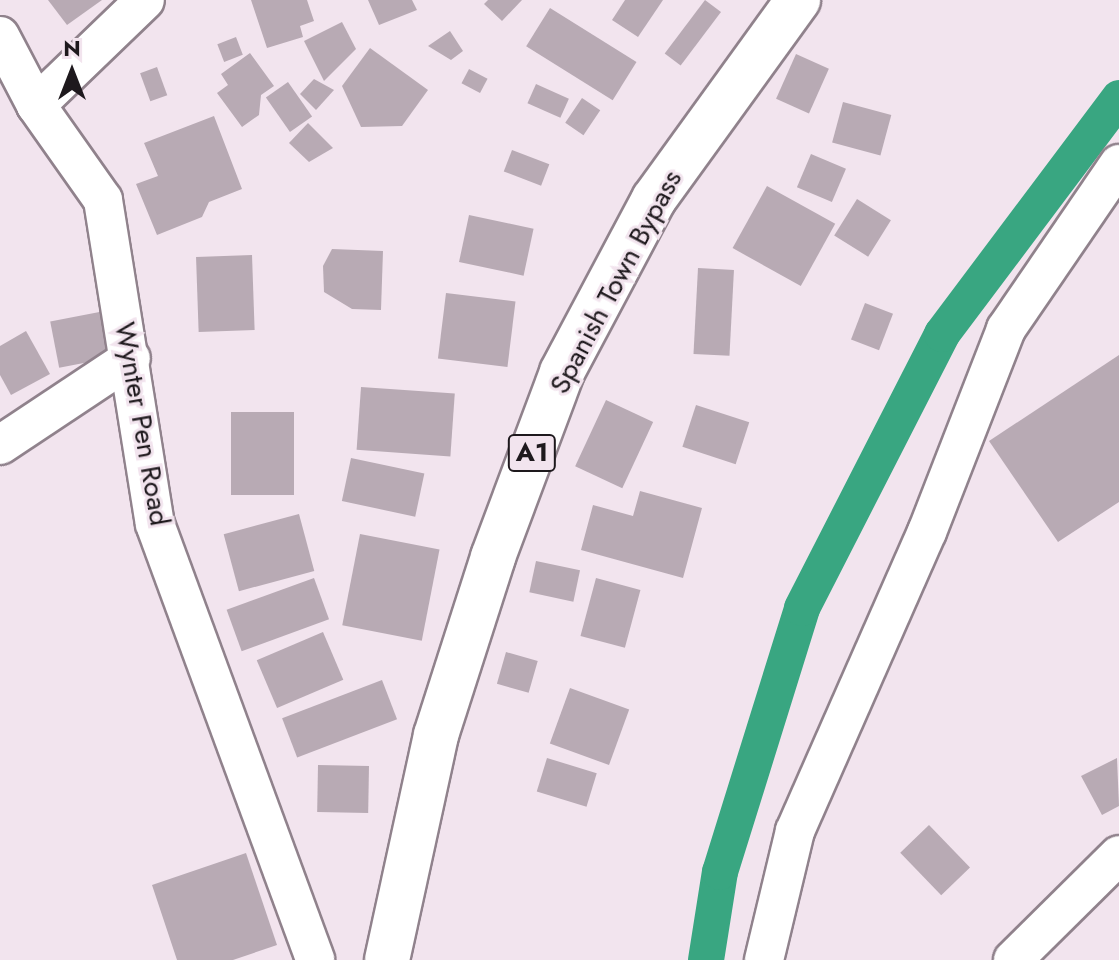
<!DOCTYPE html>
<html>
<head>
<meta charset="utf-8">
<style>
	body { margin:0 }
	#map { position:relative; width:1119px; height:960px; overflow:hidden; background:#f2e4ee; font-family:Jost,sans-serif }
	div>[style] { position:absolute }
	.canal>* { height:36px; margin:-18px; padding:0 18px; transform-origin:18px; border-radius:18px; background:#39a681 }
	.building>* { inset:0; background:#b8aab4; transform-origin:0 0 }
	.roads { filter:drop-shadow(2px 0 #90828c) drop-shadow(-2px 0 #90828c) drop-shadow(0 2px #90828c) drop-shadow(0 -2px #90828c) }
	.minor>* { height:38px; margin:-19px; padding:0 19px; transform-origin:19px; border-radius:19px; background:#fff }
	.primary>* { height:44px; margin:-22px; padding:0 22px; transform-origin:22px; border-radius:22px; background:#fff }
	span { translate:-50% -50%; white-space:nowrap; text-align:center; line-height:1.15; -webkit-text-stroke:6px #f2e4ee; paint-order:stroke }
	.shield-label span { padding:2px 6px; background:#f2e4ee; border:2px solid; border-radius:6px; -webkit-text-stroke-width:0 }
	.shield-label { font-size:26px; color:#1e191d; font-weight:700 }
	.street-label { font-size:28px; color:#1e191d }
	.north { position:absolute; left:32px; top:32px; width:80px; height:80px; -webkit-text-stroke:6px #f2e4ee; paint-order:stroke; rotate:0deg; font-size:22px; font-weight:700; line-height:32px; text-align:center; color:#1e191d }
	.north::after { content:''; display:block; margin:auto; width:28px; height:36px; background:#1e191d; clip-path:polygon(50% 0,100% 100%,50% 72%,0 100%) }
</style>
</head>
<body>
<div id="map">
	<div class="canal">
		<div style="left:706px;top:960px;width:89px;rotate:-81deg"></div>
		<div style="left:720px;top:872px;width:276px;rotate:-72.7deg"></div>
		<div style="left:802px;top:608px;width:308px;rotate:-62.9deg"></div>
		<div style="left:942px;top:334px;width:295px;rotate:-53.1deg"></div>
	</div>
	<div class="building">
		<div style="clip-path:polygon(48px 0,102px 0,67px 25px)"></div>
		<div style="clip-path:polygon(251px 0,307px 0,314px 21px,300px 26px,303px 37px,267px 48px)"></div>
		<div style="clip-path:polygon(368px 0,412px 0,417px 10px,379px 25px)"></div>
		<div style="clip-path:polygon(488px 0,522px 0,502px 21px,484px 4px)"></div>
		<div style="clip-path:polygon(625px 0,663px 0,638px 37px,612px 20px)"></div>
		<div style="left:705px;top:0;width:20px;height:67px;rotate:37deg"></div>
		<div style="left:550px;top:8px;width:102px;height:45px;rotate:32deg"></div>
		<div style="clip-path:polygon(342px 22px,356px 49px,324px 81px,304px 41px)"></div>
		<div style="clip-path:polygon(450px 31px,463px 51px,451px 60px,428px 46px)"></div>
		<div style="left:236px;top:37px;width:19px;height:20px;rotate:69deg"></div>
		<div style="clip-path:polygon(370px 48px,428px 90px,402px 126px,361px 127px,342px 86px)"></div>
		<div style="clip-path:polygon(250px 53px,274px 86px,261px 95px,259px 115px,242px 127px,217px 93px,228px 85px,221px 74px)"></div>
		<div style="left:796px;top:54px;width:36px;height:49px;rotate:24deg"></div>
		<div style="left:157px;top:67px;width:30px;height:18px;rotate:70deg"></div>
		<div style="left:469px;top:69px;width:21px;height:16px;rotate:28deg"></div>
		<div style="clip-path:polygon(314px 79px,334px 90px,316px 110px,300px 94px)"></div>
		<div style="left:288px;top:82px;width:42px;height:27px;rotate:55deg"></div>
		<div style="left:536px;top:84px;width:36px;height:21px;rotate:24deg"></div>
		<div style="left:582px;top:98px;width:22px;height:30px;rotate:34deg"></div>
		<div style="left:843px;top:102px;width:50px;height:42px;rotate:15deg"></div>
		<div style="clip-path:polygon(214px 116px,242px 189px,209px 202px,202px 217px,157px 235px,136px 184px,158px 176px,144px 143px)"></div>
		<div style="clip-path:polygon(308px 123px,333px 148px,309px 162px,289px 143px)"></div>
		<div style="left:512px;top:150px;width:40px;height:23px;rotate:21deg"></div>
		<div style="left:811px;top:154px;width:38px;height:36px;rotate:23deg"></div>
		<div style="left:767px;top:186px;width:78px;height:71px;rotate:29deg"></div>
		<div style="left:857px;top:199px;width:40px;height:43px;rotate:32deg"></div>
		<div style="left:469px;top:215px;width:66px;height:48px;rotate:12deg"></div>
		<div style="clip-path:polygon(332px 249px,383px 251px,381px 310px,352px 309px,324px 292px,323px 266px)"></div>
		<div style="left:252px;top:255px;width:75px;height:56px;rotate:88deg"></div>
		<div style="left:698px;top:268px;width:36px;height:86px;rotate:3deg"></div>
		<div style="left:446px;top:293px;width:70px;height:66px;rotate:7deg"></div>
		<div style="left:865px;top:303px;width:30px;height:39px;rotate:21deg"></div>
		<div style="left:115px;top:309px;width:47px;height:66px;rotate:79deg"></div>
		<div style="clip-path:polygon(26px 331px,50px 374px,11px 395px,0 375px,0 346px)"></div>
		<div style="clip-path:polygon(1119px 355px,1119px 502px,1058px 542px,989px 441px)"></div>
		<div style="left:361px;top:387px;width:94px;height:63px;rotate:4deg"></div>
		<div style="left:606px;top:400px;width:52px;height:73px;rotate:25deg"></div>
		<div style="left:696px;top:405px;width:56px;height:44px;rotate:18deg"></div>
		<div style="left:231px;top:412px;width:63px;height:83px"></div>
		<div style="left:351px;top:458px;width:75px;height:44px;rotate:12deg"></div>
		<div style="clip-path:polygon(640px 491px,702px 508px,683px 578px,581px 550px,593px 505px,633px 516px)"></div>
		<div style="left:299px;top:514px;width:59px;height:78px;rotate:75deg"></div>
		<div style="left:360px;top:534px;width:81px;height:93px;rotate:11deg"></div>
		<div style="left:536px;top:561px;width:45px;height:32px;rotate:12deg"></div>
		<div style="left:314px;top:578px;width:44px;height:93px;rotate:70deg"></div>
		<div style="left:596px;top:578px;width:46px;height:60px;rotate:15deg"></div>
		<div style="left:323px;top:632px;width:52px;height:72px;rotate:67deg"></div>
		<div style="left:506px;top:652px;width:33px;height:33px;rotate:16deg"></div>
		<div style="left:382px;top:680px;width:42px;height:107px;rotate:69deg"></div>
		<div style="left:570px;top:688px;width:63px;height:59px;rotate:20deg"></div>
		<div style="left:547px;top:758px;width:52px;height:35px;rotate:17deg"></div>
		<div style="clip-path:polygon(1117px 758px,1119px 806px,1102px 815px,1081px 776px)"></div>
		<div style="left:318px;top:765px;width:51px;height:47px;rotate:1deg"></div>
		<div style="left:929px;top:825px;width:59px;height:40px;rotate:46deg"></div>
		<div style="clip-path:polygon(246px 853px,277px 945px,233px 960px,177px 960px,152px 885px)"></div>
	</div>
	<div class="roads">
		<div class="minor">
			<div style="left:0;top:36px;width:78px;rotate:62.4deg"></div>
			<div style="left:36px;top:105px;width:116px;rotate:54.8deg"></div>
			<div style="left:103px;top:200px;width:328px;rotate:80.9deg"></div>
			<div style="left:155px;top:524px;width:464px;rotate:69.8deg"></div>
			<div style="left:36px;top:105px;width:151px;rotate:-43.9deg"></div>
			<div style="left:0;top:445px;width:157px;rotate:-33.6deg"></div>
			<div style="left:764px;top:960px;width:133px;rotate:-76.5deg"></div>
			<div style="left:795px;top:831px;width:327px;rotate:-66.2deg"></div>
			<div style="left:927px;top:532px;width:218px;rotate:-68.7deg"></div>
			<div style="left:1006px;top:329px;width:200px;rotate:-55.6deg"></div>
			<div style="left:1013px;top:960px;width:149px;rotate:-44.7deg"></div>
		</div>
		<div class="primary">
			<div style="left:387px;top:960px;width:230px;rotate:-77.7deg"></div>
			<div style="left:436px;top:735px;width:187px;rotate:-72.2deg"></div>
			<div style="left:493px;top:557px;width:197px;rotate:-69.5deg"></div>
			<div style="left:562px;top:372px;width:196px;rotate:-62deg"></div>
			<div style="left:654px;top:199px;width:246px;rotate:-54.1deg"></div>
		</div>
	</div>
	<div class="shield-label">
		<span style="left:532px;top:453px">A1</span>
	</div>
	<div class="street-label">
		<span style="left:616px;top:282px;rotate:-62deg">Spanish Town Bypass</span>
		<span style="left:142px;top:424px;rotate:80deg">Wynter Pen Road</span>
	</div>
	<div class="north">N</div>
</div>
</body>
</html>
